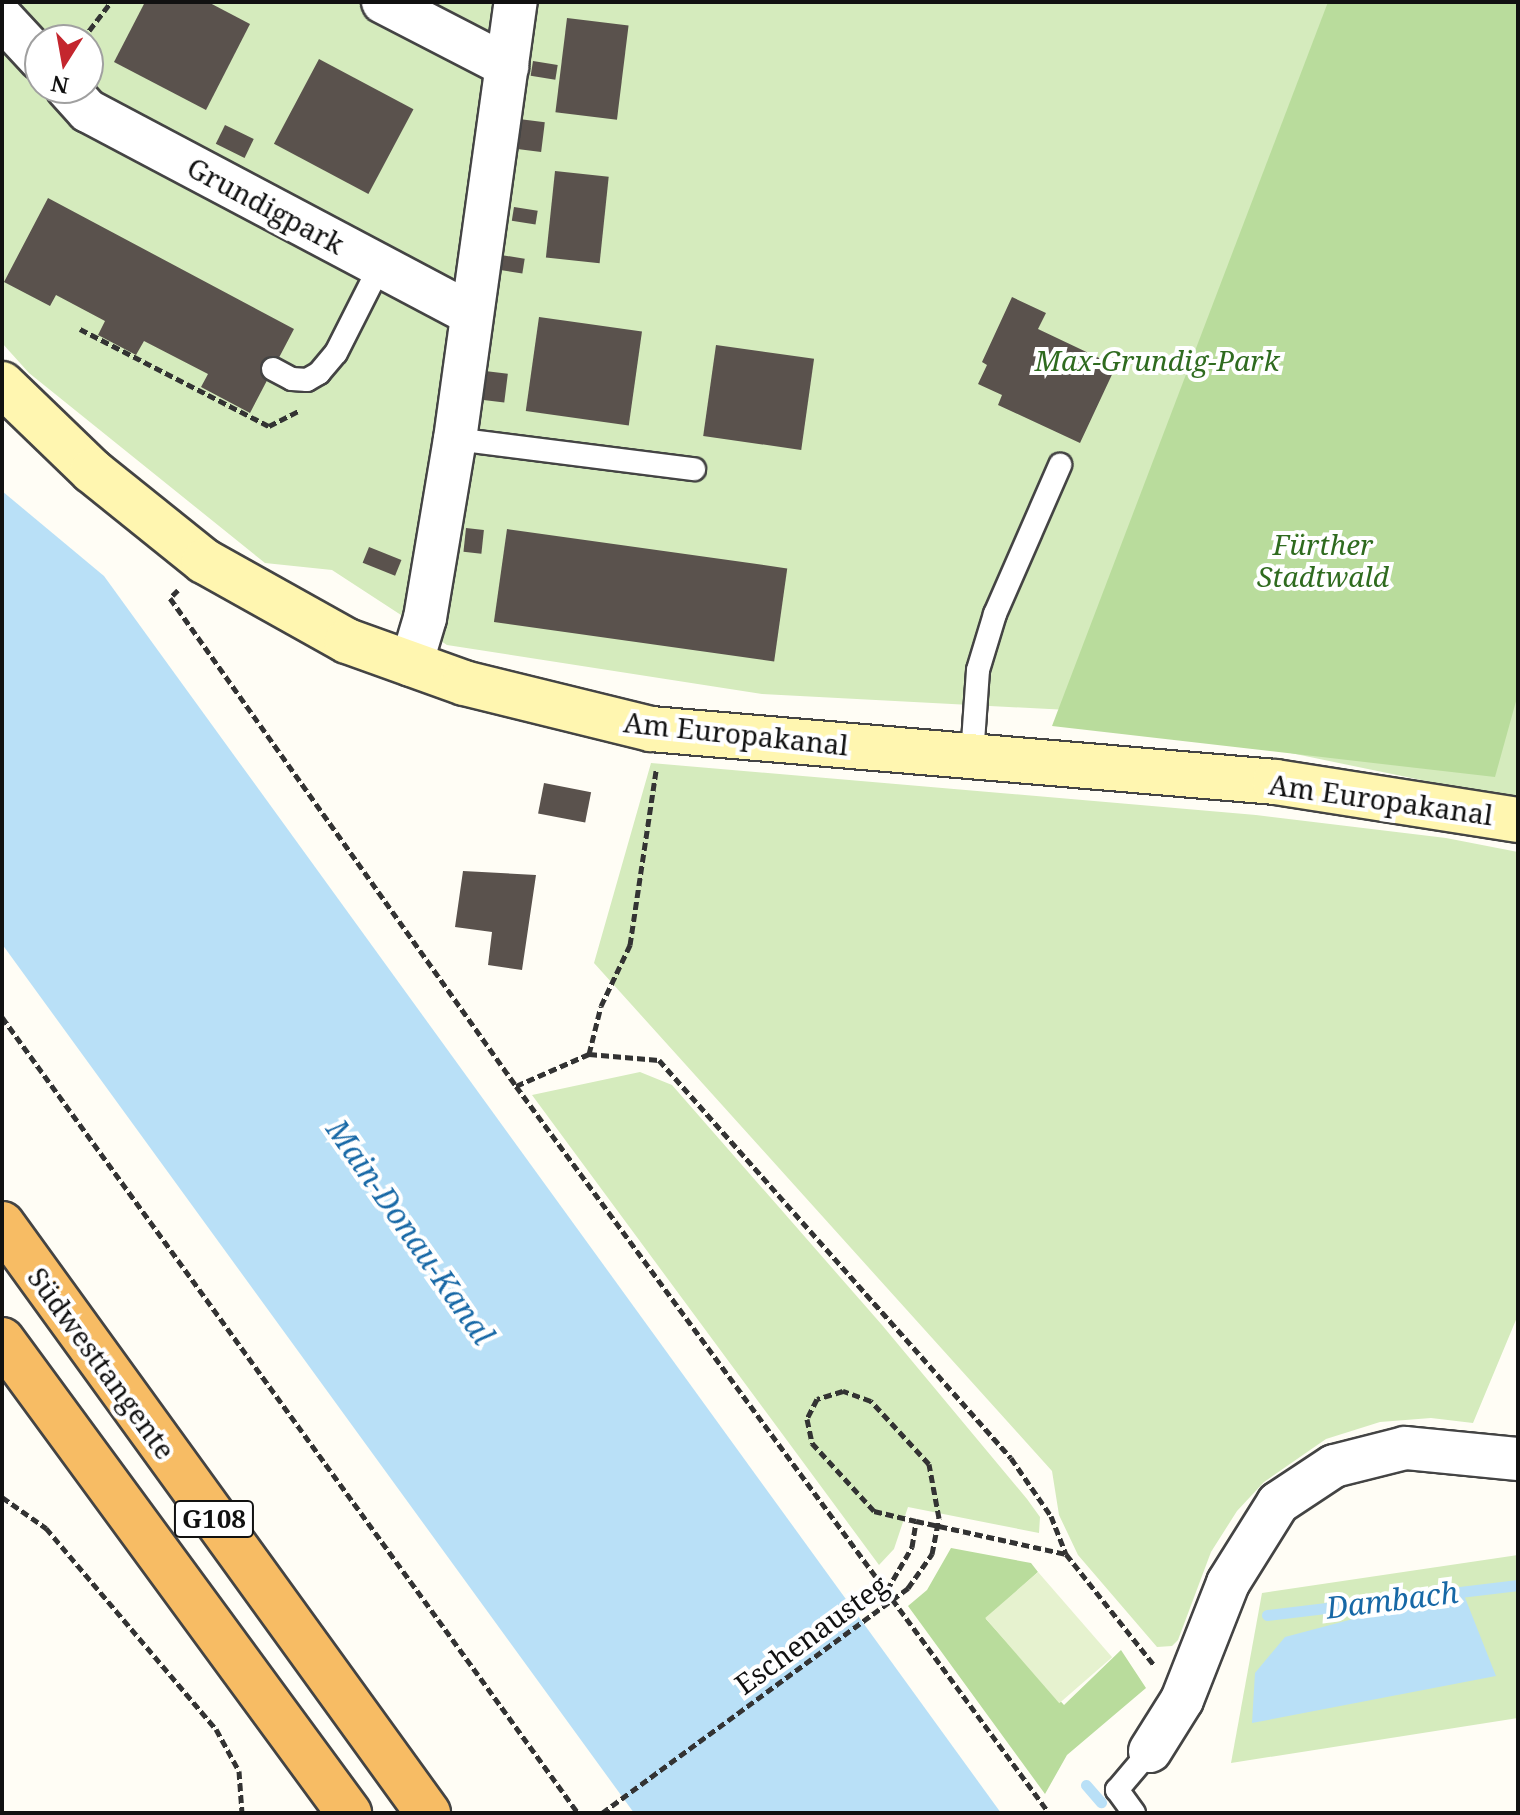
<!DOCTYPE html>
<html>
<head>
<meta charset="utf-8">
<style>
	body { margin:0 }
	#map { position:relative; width:1520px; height:1815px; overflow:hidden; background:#fffdf5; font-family:"Noto Serif",serif }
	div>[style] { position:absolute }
	.green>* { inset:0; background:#d5ebbd }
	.forest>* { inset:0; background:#b9dc9c }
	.pitch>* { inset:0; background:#e6f2cf; transform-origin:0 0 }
	.water>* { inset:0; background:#b9e0f7 }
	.stream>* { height:11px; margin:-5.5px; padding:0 5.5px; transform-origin:5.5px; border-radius:5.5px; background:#b9e0f7 }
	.building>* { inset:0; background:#5a524d; transform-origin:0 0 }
	.path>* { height:5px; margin-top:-2.5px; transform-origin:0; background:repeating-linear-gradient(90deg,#333 0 8px,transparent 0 12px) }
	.roads { filter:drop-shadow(2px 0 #444) drop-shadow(-2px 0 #444) drop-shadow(0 2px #444) drop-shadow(0 -2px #444) }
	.service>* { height:22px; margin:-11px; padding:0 11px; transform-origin:11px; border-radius:11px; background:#fff }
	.minor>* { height:42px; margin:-21px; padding:0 21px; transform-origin:21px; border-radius:21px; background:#fff }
	.secondary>* { height:44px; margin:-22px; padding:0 22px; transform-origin:22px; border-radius:22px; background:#fff6b0 }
	.trunk>* { height:44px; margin:-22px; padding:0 22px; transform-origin:22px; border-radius:22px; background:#f7bc64 }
	.path-bridge>* { height:5px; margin-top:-2.5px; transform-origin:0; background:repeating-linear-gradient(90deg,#333 0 8px,transparent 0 12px) }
	span { translate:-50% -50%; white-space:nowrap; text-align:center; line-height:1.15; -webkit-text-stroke:8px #fff; paint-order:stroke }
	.shield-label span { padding:2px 6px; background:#fff; border:2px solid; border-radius:6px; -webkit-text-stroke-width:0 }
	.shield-label { font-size:26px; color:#111; font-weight:700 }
	.street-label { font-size:28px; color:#111 }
	.park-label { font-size:28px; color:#2f6b1f; font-style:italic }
	.water-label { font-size:30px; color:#1768a6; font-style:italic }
	.frame { position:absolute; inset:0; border:4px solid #111; pointer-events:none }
	.north { position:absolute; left:24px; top:24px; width:80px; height:80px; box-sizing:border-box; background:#fff; border:2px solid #a0a0a0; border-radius:50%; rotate:191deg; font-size:22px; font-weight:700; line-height:32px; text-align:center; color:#111 }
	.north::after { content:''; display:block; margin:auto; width:28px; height:36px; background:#c4262e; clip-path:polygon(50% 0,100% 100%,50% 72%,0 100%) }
</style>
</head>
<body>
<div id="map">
	<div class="green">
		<div style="clip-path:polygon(evenodd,2px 2px,1518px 2px,1518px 800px,1087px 711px,762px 694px,447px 645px,332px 570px,265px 563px,29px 373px,2px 343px,2px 2px,40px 40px,88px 40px,88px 88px,40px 88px,40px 40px)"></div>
		<div style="clip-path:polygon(651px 763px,1256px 815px,1446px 838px,1518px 852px,1518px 1315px,1473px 1423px,1431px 1418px,1380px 1422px,1326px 1439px,1264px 1482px,1237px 1511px,1211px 1552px,1178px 1640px,1172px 1646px,1157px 1647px,1078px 1555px,1059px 1515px,1052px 1471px,594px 963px)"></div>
		<div style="clip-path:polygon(640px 1072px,672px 1085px,882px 1325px,1027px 1499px,1040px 1517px,1039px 1533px,908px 1507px,894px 1549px,879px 1565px,532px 1095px)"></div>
		<div style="clip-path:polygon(1518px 1555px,1518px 1718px,1231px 1763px,1262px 1593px)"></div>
	</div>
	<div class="forest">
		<div style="clip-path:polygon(1328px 2px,1518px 2px,1518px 694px,1495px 777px,1052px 726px)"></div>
		<div style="clip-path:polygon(951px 1548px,1031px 1563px,1038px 1572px,986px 1619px,1064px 1705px,1121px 1650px,1146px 1688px,1067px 1755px,1045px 1794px,908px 1606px,927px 1590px)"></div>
	</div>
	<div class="pitch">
		<div style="left:1038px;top:1572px;width:113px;height:70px;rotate:49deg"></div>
	</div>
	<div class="water">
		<div style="clip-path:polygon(2px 491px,104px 576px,1001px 1813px,634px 1813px,2px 944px)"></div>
		<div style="clip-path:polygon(1462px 1590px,1496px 1676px,1252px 1723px,1255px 1673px,1285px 1637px)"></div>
	</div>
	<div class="stream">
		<div style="left:1267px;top:1615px;width:253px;rotate:-6.8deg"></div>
		<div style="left:1086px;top:1785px;width:23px;rotate:49deg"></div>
	</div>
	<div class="building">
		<div style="clip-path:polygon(145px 2px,208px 2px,250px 24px,206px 110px,114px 62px)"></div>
		<div style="left:567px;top:18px;width:62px;height:95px;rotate:7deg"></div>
		<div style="left:319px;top:59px;width:107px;height:96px;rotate:28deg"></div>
		<div style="left:533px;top:61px;width:25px;height:15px;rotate:9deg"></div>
		<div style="left:519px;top:119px;width:26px;height:30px;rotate:7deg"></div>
		<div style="left:225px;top:125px;width:32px;height:21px;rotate:26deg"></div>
		<div style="left:555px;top:171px;width:54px;height:87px;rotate:6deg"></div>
		<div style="clip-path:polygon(48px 198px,294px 329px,250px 413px,201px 387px,208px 374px,144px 341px,136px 355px,98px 335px,105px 321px,56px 295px,50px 306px,4px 282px)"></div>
		<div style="left:514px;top:207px;width:24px;height:14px;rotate:9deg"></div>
		<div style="left:501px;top:255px;width:24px;height:15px;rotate:9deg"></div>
		<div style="clip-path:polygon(1012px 297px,1046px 313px,1038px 329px,1116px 366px,1080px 443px,998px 405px,1002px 395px,978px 384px,987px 365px,982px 362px)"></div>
		<div style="left:539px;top:317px;width:104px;height:95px;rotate:8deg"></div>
		<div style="left:716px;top:345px;width:99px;height:92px;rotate:8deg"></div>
		<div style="left:485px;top:371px;width:23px;height:29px;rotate:7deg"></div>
		<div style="left:466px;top:528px;width:18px;height:24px;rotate:6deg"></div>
		<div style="left:507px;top:529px;width:283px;height:94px;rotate:8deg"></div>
		<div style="left:369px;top:547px;width:35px;height:17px;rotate:22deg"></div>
		<div style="left:544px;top:783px;width:48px;height:31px;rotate:11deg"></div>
		<div style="clip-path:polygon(463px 871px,536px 875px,522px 970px,488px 965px,492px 932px,455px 927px)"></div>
	</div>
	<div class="path">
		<div style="left:82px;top:40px;width:48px;rotate:-52.7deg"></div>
		<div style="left:80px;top:329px;width:212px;rotate:27.2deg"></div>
		<div style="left:269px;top:426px;width:35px;rotate:-27deg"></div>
		<div style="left:178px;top:590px;width:11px;rotate:135deg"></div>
		<div style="left:170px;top:598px;width:598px;rotate:54.66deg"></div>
		<div style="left:516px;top:1086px;width:901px;rotate:53.75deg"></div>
		<div style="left:2px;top:1017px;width:983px;rotate:54.11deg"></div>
		<div style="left:589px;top:1054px;width:49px;rotate:-76deg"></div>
		<div style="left:601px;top:1006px;width:68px;rotate:-64.6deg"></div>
		<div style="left:630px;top:945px;width:177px;rotate:-81.5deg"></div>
		<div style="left:516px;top:1086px;width:80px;rotate:-23.7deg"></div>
		<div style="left:589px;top:1054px;width:70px;rotate:4.9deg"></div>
		<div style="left:659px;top:1060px;width:531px;rotate:48.51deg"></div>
		<div style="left:1011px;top:1458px;width:70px;rotate:55.4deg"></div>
		<div style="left:1051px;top:1516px;width:41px;rotate:68.5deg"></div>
		<div style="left:2px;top:1497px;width:54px;rotate:35.2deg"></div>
		<div style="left:46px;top:1528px;width:263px;rotate:49.8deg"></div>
		<div style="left:216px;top:1729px;width:48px;rotate:61.3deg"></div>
		<div style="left:239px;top:1771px;width:42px;rotate:85.9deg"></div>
		<div style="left:887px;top:1590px;width:50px;rotate:-59.8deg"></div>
		<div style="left:912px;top:1547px;width:26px;rotate:-81deg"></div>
		<div style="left:916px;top:1521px;width:154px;rotate:12.4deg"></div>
		<div style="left:1066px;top:1554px;width:142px;rotate:51.6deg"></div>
		<div style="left:251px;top:1813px;width:13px"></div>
	</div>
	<div class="roads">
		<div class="service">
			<div style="left:273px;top:369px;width:21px;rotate:28deg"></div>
			<div style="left:292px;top:379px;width:15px;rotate:4deg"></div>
			<div style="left:307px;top:380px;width:14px;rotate:-30deg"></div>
			<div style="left:319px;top:373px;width:26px;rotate:-50deg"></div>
			<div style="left:336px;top:353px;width:97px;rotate:-63.2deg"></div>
			<div style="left:455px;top:439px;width:241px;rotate:7.2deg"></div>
			<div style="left:972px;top:756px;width:86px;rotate:-86deg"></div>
			<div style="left:978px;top:670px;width:59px;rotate:-73.1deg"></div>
			<div style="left:995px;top:614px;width:163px;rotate:-66.4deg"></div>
			<div style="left:1134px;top:1813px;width:29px;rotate:-126deg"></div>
			<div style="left:1117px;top:1790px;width:51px;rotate:-49.8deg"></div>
		</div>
		<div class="minor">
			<div style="left:383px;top:2px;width:140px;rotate:27.3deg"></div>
			<div style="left:2px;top:18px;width:56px;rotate:47.2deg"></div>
			<div style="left:67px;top:88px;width:31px;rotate:48deg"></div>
			<div style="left:88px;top:111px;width:433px;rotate:27.9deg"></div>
			<div style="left:411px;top:665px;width:49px;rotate:-73.4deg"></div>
			<div style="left:425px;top:618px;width:181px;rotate:-80.5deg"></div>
			<div style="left:455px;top:439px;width:441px;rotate:-82.1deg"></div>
			<div style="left:1150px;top:1751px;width:60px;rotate:-57.9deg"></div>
			<div style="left:1182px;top:1700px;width:126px;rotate:-68.5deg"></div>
			<div style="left:1228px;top:1583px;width:94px;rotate:-58deg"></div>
			<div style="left:1278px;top:1503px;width:67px;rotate:-33.5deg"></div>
			<div style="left:1334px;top:1466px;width:73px;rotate:-14.2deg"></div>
			<div style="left:1405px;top:1448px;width:114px;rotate:5.6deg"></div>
		</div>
		<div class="secondary">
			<div style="left:2px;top:384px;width:125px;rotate:44deg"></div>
			<div style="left:92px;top:471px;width:144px;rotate:38.8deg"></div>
			<div style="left:204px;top:561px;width:164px;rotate:29.2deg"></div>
			<div style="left:347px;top:641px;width:124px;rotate:19.7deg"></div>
			<div style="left:464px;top:683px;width:193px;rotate:13.8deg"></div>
			<div style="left:651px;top:729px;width:626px;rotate:4.85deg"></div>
			<div style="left:1275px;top:782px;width:246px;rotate:8.9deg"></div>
		</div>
		<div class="trunk">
			<div style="left:2px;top:1224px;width:727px;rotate:54.12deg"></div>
			<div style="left:2px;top:1340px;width:587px;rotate:53.74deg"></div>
		</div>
	</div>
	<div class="path-bridge">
		<div style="left:602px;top:1813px;width:380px;rotate:-36.3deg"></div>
		<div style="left:908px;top:1588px;width:42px;rotate:-54.8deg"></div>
		<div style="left:932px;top:1554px;width:37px;rotate:-79deg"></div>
		<div style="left:939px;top:1518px;width:55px;rotate:-100.5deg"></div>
		<div style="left:929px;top:1464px;width:86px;rotate:-132.6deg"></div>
		<div style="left:871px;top:1401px;width:30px;rotate:-160deg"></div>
		<div style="left:843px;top:1391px;width:27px;rotate:163deg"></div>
		<div style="left:817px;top:1399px;width:22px;rotate:117deg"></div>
		<div style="left:807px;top:1419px;width:25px;rotate:78deg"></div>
		<div style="left:812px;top:1443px;width:92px;rotate:47.6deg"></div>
		<div style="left:874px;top:1511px;width:43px;rotate:13.4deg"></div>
	</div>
	<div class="shield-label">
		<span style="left:214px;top:1519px">G108</span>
	</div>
	<div class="street-label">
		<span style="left:266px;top:205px;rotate:28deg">Grundigpark</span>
		<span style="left:736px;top:733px;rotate:6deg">Am Europakanal</span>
		<span style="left:1381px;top:799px;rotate:8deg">Am Europakanal</span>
		<span style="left:102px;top:1363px;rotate:54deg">Südwesttangente</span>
		<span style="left:811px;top:1634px;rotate:-36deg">Eschenausteg</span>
	</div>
	<div class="park-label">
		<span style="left:1157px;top:360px">Max-Grundig-Park</span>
		<span style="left:1323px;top:560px">Fürther<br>Stadtwald</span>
	</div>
	<div class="water-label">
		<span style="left:410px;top:1232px;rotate:55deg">Main-Donau-Kanal</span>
		<span style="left:1392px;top:1600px;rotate:-7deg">Dambach</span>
	</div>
	<div class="frame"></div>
	<div class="north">N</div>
</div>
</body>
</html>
